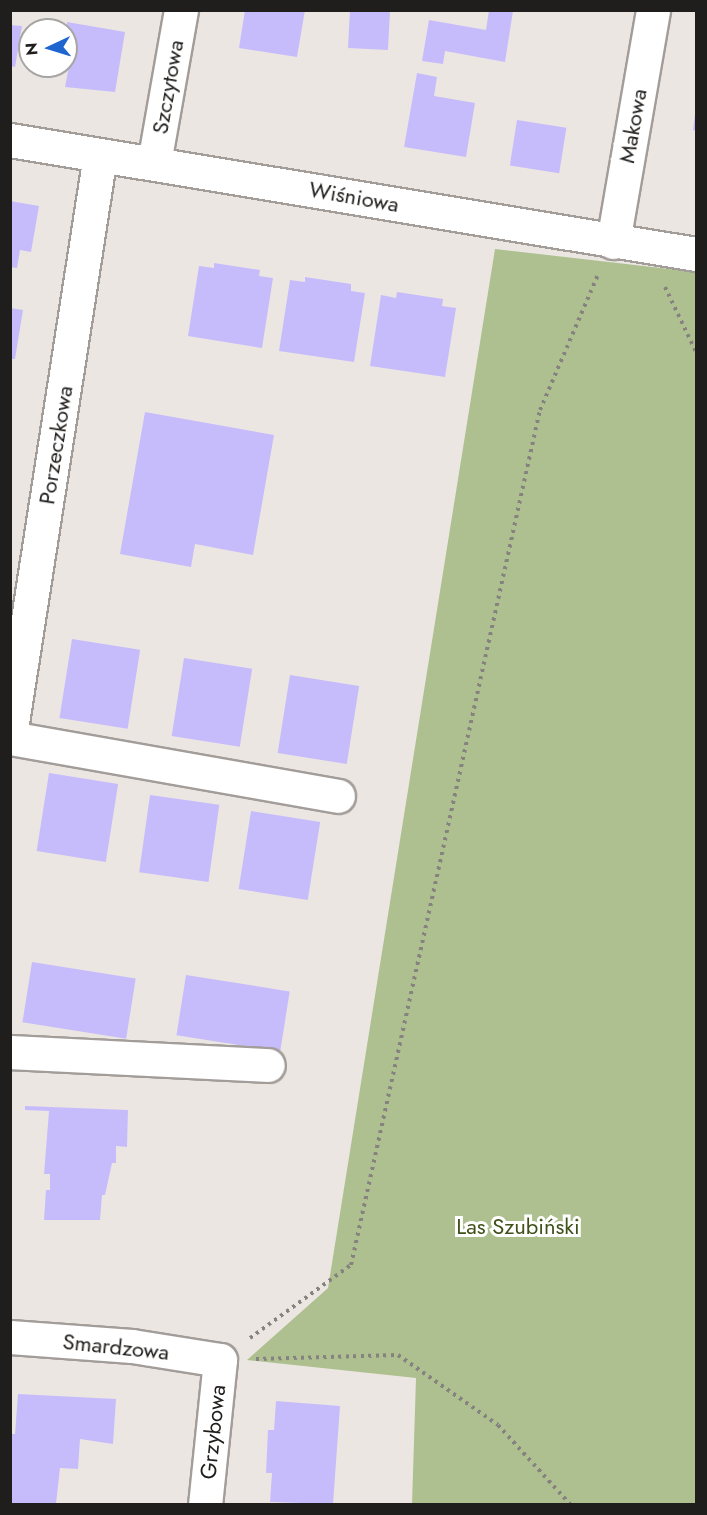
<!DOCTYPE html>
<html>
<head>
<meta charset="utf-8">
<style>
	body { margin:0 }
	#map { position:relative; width:707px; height:1515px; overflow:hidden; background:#ece6e2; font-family:Jost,sans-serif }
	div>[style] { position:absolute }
	.green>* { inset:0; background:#aec090 }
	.building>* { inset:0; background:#c7bcfb; transform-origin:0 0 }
	.path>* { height:4px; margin-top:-2px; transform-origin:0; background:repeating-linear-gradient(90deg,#86827f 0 3px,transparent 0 7.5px) }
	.roads { filter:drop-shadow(2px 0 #a39d9a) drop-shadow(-2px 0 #a39d9a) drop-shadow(0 2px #a39d9a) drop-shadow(0 -2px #a39d9a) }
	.minor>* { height:33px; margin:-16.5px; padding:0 16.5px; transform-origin:16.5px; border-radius:16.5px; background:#fff }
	span { translate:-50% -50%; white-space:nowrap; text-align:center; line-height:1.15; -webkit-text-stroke:6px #fff; paint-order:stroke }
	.street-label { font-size:22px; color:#201e1c }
	.park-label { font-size:22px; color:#3f5119 }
	.frame { position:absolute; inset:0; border:12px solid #201e1c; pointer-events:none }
	.north { position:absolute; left:18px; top:18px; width:60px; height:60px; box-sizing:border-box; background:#fff; border:2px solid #a6a5a4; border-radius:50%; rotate:266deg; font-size:16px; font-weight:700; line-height:24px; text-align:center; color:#201e1c }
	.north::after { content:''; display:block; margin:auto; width:21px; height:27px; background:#1f65d0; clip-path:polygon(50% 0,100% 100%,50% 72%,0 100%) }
</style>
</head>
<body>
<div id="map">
	<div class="green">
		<div style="clip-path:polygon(495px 249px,696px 272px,696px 1504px,412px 1504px,416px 1378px,247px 1360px,328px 1288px)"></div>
	</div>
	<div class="building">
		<div style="clip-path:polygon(245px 10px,305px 10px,297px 57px,239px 48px)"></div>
		<div style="left:350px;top:10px;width:40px;height:38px;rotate:3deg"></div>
		<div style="clip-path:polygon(489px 10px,513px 11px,505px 62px,445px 51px,443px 64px,422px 61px,429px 20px,486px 30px)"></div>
		<div style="clip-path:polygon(67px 22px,125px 32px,115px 92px,65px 87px,70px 61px,66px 60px)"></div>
		<div style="clip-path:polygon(10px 25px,22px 26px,15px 67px,10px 66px)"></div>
		<div style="clip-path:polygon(417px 73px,437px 77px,434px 96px,475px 103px,466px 157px,404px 147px)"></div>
		<div style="clip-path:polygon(695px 114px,696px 114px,696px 131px,693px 130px)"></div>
		<div style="left:517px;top:120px;width:50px;height:46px;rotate:9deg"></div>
		<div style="clip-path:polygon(10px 201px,39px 206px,31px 252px,20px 250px,17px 268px,10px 267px)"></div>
		<div style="clip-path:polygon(214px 263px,260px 270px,259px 276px,273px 278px,262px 348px,188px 336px,199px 266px,214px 268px)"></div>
		<div style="clip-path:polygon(305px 277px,351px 284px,351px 291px,365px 293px,354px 362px,279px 351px,290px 280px,305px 282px)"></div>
		<div style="clip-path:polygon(397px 292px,443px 299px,442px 306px,456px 308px,445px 377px,370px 366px,381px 295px,396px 298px)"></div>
		<div style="clip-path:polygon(10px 308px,23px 310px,15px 359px,10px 359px)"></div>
		<div style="clip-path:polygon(145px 412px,274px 435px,253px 555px,195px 544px,191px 567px,120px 554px)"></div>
		<div style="left:72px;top:639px;width:69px;height:80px;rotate:9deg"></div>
		<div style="left:184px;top:658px;width:69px;height:79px;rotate:9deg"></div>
		<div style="left:290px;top:675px;width:70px;height:79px;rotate:9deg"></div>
		<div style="left:49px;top:773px;width:70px;height:79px;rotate:9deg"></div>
		<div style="left:150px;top:795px;width:70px;height:78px;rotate:8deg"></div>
		<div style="left:251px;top:811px;width:70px;height:79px;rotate:9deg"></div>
		<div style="left:32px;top:962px;width:105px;height:61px;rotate:9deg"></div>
		<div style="left:186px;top:975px;width:105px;height:61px;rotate:9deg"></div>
		<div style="clip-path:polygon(25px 1106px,128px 1110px,127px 1147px,116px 1146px,116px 1163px,112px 1163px,105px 1195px,102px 1195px,100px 1220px,44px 1220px,46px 1190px,50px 1190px,50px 1174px,44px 1174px,49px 1111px,25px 1110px)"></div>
		<div style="clip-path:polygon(18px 1394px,116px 1399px,113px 1444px,80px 1439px,78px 1469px,60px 1468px,56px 1504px,10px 1504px,10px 1434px,15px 1434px)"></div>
		<div style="clip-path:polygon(276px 1401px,340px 1406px,333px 1504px,270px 1502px,272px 1473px,266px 1473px,268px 1430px,274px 1430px)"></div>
	</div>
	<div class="path">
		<div style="left:665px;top:287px;width:72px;rotate:64.5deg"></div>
		<div style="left:250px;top:1338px;width:125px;rotate:-35.9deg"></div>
		<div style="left:351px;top:1265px;width:876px;rotate:-77.54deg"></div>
		<div style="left:540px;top:410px;width:147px;rotate:-66.8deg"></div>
		<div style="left:256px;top:1359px;width:142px;rotate:-1.6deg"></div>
		<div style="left:398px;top:1355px;width:122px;rotate:35deg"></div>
		<div style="left:498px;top:1425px;width:107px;rotate:47.7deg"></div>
	</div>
	<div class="roads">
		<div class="minor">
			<div style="left:10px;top:140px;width:695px;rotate:9.44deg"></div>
			<div style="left:154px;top:163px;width:155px;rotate:-80deg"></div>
			<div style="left:613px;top:242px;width:235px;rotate:-80.2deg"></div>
			<div style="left:10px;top:735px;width:587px;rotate:-81.18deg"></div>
			<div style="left:10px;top:738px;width:333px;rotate:10deg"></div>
			<div style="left:10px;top:1052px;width:258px;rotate:2.9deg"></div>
			<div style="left:10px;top:1337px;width:122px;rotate:4.2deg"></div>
			<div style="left:132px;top:1346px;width:89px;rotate:9deg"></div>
			<div style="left:220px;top:1360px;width:145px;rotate:95.9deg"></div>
		</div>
	</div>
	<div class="street-label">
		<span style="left:168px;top:87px;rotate:-80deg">Szczytowa</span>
		<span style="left:633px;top:126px;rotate:-80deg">Makowa</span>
		<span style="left:354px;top:197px;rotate:10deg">Wiśniowa</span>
		<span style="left:56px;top:445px;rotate:-81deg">Porzeczkowa</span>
		<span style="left:116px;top:1347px;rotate:6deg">Smardzowa</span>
		<span style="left:213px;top:1432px;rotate:-84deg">Grzybowa</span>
	</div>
	<div class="park-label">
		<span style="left:518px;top:1227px">Las Szubiński</span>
	</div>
	<div class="frame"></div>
	<div class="north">N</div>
</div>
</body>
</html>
